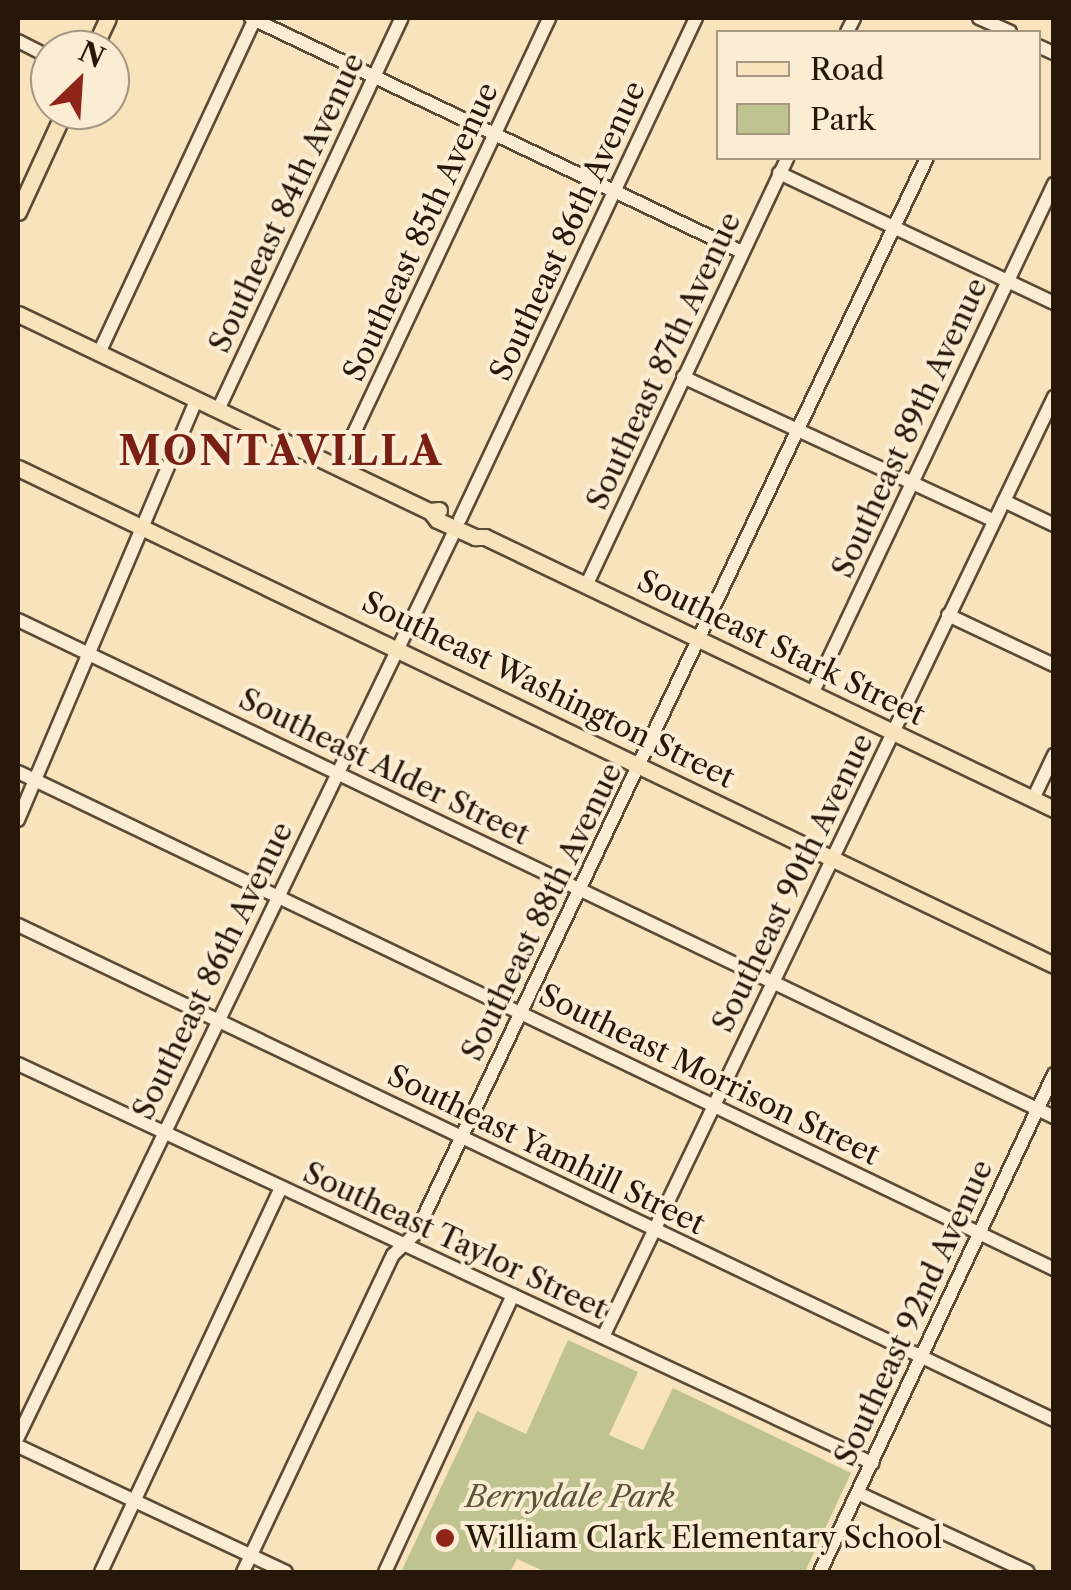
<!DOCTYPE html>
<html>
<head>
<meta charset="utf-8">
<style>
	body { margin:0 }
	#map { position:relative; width:1071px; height:1590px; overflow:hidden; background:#f8e3bc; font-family:"Libre Caslon Text",serif }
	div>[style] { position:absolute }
	.green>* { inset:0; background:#bfc38f }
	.roads { filter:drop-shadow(2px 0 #5b4a36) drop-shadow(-2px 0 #5b4a36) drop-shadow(0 2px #5b4a36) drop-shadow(0 -2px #5b4a36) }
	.minor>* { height:12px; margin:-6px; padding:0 6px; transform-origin:6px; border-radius:6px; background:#faedd3 }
	.major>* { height:15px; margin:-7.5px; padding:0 7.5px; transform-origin:7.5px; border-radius:7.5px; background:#f8e3bc }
	.dots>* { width:28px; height:28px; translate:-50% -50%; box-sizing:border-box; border:5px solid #faedd3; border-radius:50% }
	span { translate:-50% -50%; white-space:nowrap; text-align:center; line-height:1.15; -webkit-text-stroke:8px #faedd3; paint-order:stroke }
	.street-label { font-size:30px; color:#271709 }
	.park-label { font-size:30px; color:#5c5338; font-style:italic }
	.poi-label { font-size:30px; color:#271709 }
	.left { translate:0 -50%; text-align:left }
	.district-label { font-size:40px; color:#7a1f14; font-weight:700; letter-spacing:2.5px }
	.frame { position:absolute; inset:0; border:20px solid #271709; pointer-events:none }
	.legend { position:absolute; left:716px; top:30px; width:325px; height:130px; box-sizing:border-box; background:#faedd3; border:2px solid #a69782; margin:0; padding:12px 18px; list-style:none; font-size:30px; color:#271709 }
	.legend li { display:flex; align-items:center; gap:20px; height:50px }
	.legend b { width:50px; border:2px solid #a69782 }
	.north { position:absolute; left:30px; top:30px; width:100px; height:100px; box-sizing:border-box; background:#faedd3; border:2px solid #a69782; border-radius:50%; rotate:25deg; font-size:28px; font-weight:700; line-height:40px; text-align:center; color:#271709 }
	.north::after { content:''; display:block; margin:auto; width:35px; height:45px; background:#8f2418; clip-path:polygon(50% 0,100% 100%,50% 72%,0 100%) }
</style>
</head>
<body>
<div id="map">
	<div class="green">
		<div style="clip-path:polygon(568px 1340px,638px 1372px,609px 1435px,643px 1450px,673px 1388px,851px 1473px,805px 1572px,546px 1572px,517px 1559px,510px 1572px,401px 1572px,477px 1411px,526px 1434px)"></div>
	</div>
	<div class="roads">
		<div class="minor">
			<div style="left:251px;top:18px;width:544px;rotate:25.48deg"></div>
			<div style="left:979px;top:18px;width:34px;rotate:24deg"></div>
			<div style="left:847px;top:32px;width:16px;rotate:-63deg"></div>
			<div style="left:18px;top:41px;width:36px;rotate:27deg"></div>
			<div style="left:1038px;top:46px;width:17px;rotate:24deg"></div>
			<div style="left:779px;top:173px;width:304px;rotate:25.3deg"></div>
			<div style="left:99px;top:353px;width:370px;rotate:-65deg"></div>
			<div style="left:683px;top:377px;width:341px;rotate:24.8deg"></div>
			<div style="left:218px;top:410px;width:433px;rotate:-64.9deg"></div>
			<div style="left:338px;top:467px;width:496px;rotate:-64.8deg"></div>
			<div style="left:1004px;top:501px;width:55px;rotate:25.6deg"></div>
			<div style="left:460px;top:519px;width:554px;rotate:-64.78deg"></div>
			<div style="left:586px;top:586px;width:473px;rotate:-64.8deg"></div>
			<div style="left:948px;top:615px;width:117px;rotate:25.3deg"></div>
			<div style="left:18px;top:620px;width:1149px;rotate:25.63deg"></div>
			<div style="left:812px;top:694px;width:565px;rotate:-64.62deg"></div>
			<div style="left:18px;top:772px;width:1149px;rotate:25.63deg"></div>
			<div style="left:1033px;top:799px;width:49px;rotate:-64.5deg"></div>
			<div style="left:18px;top:820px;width:456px;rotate:-67deg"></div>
			<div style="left:18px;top:925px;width:1148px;rotate:25.54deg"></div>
			<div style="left:18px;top:1064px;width:943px;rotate:25.04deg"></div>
			<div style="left:603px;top:1337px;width:1043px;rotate:-64.37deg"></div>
			<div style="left:18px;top:1437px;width:1009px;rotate:-64.27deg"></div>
			<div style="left:18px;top:1446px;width:296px;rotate:25.2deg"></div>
			<div style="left:858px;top:1493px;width:187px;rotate:24.9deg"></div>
			<div style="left:101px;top:1572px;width:425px;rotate:-64.9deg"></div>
			<div style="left:243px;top:1572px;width:351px;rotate:-64.7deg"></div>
			<div style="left:393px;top:1255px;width:32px;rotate:-44deg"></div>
			<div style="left:416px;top:1233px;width:1190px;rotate:-64.58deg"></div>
			<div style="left:385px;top:1572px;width:305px;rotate:-65.2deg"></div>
			<div style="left:820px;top:1572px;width:550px;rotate:-64.83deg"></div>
		</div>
		<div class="major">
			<div style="left:93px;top:50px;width:35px;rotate:-65deg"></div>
			<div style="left:18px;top:212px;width:112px;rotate:-65.3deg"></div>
			<div style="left:18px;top:314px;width:457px;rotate:25.6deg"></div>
			<div style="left:430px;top:511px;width:9px;rotate:-6deg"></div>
			<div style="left:18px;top:468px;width:1149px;rotate:25.63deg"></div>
			<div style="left:430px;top:511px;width:11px;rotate:52deg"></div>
			<div style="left:437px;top:520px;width:42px;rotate:24.1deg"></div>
			<div style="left:475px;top:537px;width:10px"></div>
			<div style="left:485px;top:537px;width:631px;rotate:25.55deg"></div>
		</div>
	</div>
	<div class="dots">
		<div style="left:445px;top:1538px;background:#8f2418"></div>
	</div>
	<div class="street-label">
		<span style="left:287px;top:203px;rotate:-65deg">Southeast 84th Avenue</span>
		<span style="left:568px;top:231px;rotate:-65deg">Southeast 86th Avenue</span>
		<span style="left:421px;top:232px;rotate:-65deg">Southeast 85th Avenue</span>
		<span style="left:664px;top:361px;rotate:-65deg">Southeast 87th Avenue</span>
		<span style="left:910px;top:428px;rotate:-65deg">Southeast 89th Avenue</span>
		<span style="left:781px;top:648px;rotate:26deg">Southeast Stark Street</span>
		<span style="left:548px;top:690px;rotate:26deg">Southeast Washington Street</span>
		<span style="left:384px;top:767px;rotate:26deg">Southeast Alder Street</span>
		<span style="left:793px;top:883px;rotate:-64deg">Southeast 90th Avenue</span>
		<span style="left:542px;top:912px;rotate:-64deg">Southeast 88th Avenue</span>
		<span style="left:213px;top:971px;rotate:-64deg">Southeast 86th Avenue</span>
		<span style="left:709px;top:1075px;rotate:26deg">Southeast Morrison Street</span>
		<span style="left:546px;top:1150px;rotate:26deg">Southeast Yamhill Street</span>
		<span style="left:455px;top:1241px;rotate:25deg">Southeast Taylor Street</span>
		<span style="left:914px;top:1313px;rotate:-65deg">Southeast 92nd Avenue</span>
	</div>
	<div class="park-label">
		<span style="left:570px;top:1497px">Berrydale Park</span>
	</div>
	<div class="poi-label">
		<span class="left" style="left:465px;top:1538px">William Clark Elementary School</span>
	</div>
	<div class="district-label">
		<span style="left:281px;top:451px">MONTAVILLA</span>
	</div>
	<div class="frame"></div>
	<ul class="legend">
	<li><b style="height:12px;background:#f8e3bc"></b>Road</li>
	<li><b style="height:28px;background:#bfc38f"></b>Park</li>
	</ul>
	<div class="north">N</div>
</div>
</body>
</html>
